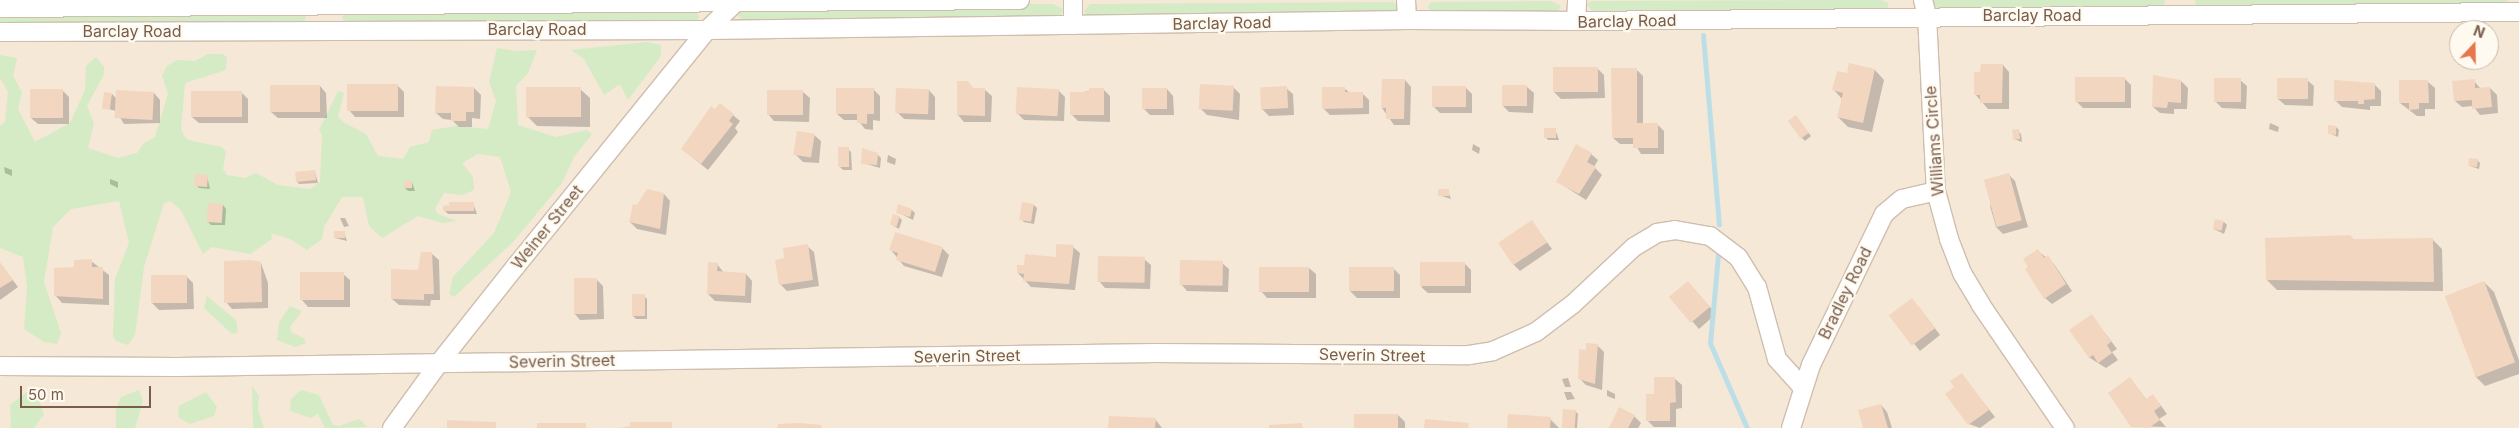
<!DOCTYPE html>
<html>
<head>
<meta charset="utf-8">
<style>
	body { margin:0 }
	#map { position:relative; width:2519px; height:428px; overflow:hidden; background:#fdf6e9; font-family:Inter,sans-serif }
	div>[style] { position:absolute }
	.residential>* { inset:0; background:#f5e8d7 }
	.green>* { inset:0; background:#d4ebc6 }
	.shadow>* { inset:0; background:#0003 }
	.stream>* { height:5px; margin:-2.5px; padding:0 2.5px; transform-origin:2.5px; border-radius:2.5px; background:#bcdfe7 }
	.building>* { inset:0; background:#f3d6c0; transform-origin:0 0 }
	.roads { filter:drop-shadow(1px 0 #cfbeae) drop-shadow(-1px 0 #cfbeae) drop-shadow(0 1px #cfbeae) drop-shadow(0 -1px #cfbeae) }
	.minor>* { height:18px; margin:-9px; padding:0 9px; transform-origin:9px; border-radius:9px; background:#fff }
	span { translate:-50% -50%; white-space:nowrap; text-align:center; line-height:1.15; -webkit-text-stroke:4.5px #fffaf0; paint-order:stroke }
	.street-label { font-size:16px; color:#785d4c }
	.north { position:absolute; left:2449px; top:20px; width:50px; height:50px; box-sizing:border-box; background:#fffaf0; border:1px solid #c9bbae; border-radius:50%; rotate:21deg; font-size:14px; font-weight:700; line-height:20px; text-align:center; color:#785d4c }
	.north::after { content:''; display:block; margin:auto; width:18px; height:22px; background:#e7764e; clip-path:polygon(50% 0,100% 100%,50% 72%,0 100%) }
	.scale { position:absolute; left:20px; top:386px; width:131px; height:22px; box-sizing:border-box; border:2px solid #785d4c; border-top:0; padding-left:6px; font-size:15px; line-height:18px; white-space:nowrap; color:#785d4c; -webkit-text-stroke:4px #fffaf0; paint-order:stroke }
</style>
</head>
<body>
<div id="map">
	<div class="residential">
		<div style="clip-path:polygon(evenodd,0 0,2519px 0,2519px 428px,0 428px,0 0,2459px 30px,2489px 30px,2489px 60px,2459px 60px,2459px 30px)"></div>
	</div>
	<div class="green">
		<div style="clip-path:polygon(1881px 0,1888px 3px,1888px 10px,1593px 12px,1586px 4px,1592px 1px)"></div>
		<div style="clip-path:polygon(1933px 0,2164px 0,2165px 2px,2163px 7px,1932px 11px)"></div>
		<div style="clip-path:polygon(2195px 0,2508px 0,2508px 1px,2506px 5px,2196px 6px)"></div>
		<div style="clip-path:polygon(1551px 1px,1561px 6px,1557px 13px,1431px 12px,1428px 7px,1430px 3px,1437px 2px)"></div>
		<div style="clip-path:polygon(1393px 2px,1398px 5px,1394px 14px,1087px 17px,1084px 11px,1090px 4px)"></div>
		<div style="clip-path:polygon(1003px 4px,1053px 4px,1063px 9px,1061px 15px,1054px 17px,744px 21px,738px 16px,740px 11px)"></div>
		<div style="clip-path:polygon(694px 10px,699px 16px,698px 22px,348px 24px,342px 17px,345px 13px)"></div>
		<div style="clip-path:polygon(299px 13px,306px 16px,304px 24px,0 27px,0 14px)"></div>
		<div style="clip-path:polygon(647px 42px,661px 45px,661px 56px,628px 100px,620px 84px,604px 95px,584px 59px,571px 50px)"></div>
		<div style="clip-path:polygon(497px 48px,516px 51px,537px 50px,528px 73px,516px 86px,518px 125px,556px 137px,587px 130px,592px 134px,574px 157px,562px 183px,514px 241px,454px 297px,449px 294px,453px 277px,494px 233px,511px 192px,500px 157px,478px 154px,462px 163px,473px 177px,474px 190px,463px 195px,444px 193px,435px 209px,438px 214px,457px 221px,442px 223px,418px 216px,382px 238px,369px 226px,363px 197px,342px 197px,324px 227px,322px 239px,307px 250px,290px 239px,271px 233px,272px 239px,250px 254px,212px 247px,203px 254px,181px 210px,170px 201px,164px 203px,144px 267px,135px 335px,128px 345px,116px 341px,113px 336px,115px 279px,129px 243px,119px 201px,71px 209px,53px 227px,44px 282px,61px 333px,57px 344px,44px 342px,24px 329px,27px 287px,23px 257px,0 248px,0 126px,5px 122px,8px 92px,0 78px,0 55px,17px 58px,13px 76px,22px 92px,18px 109px,35px 142px,70px 123px,85px 90px,86px 66px,96px 57px,104px 67px,104px 74px,87px 106px,94px 123px,88px 148px,118px 158px,137px 153px,144px 143px,155px 137px,168px 94px,162px 76px,167px 66px,177px 60px,195px 61px,208px 54px,222px 54px,227px 57px,226px 70px,185px 83px,181px 129px,184px 136px,188px 140px,222px 147px,226px 152px,223px 169px,227px 175px,245px 178px,256px 173px,278px 185px,310px 189px,320px 182px,322px 135px,319px 130px,338px 91px,344px 93px,338px 117px,343px 122px,366px 134px,378px 156px,403px 159px,410px 147px,429px 142px,432px 130px,456px 126px,488px 129px,496px 101px,489px 82px)"></div>
		<div style="clip-path:polygon(207px 296px,236px 320px,238px 332px,232px 334px,204px 308px)"></div>
		<div style="clip-path:polygon(290px 306px,302px 311px,290px 327px,292px 333px,304px 338px,306px 343px,295px 347px,277px 340px,279px 322px)"></div>
		<div style="clip-path:polygon(252px 386px,259px 396px,258px 409px,264px 428px,253px 428px)"></div>
		<div style="clip-path:polygon(139px 390px,143px 401px,135px 428px,116px 428px,116px 409px,121px 397px)"></div>
		<div style="clip-path:polygon(301px 390px,319px 395px,333px 425px,339px 426px,359px 419px,368px 427px,325px 428px,318px 414px,311px 418px,290px 411px,291px 399px)"></div>
		<div style="clip-path:polygon(28px 391px,38px 397px,44px 414px,34px 428px,11px 428px,10px 405px)"></div>
		<div style="clip-path:polygon(206px 392px,217px 407px,214px 416px,190px 424px,178px 417px,179px 406px)"></div>
	</div>
	<div class="shadow">
		<div style="clip-path:polygon(2003px 65px,2009px 72px,2009px 109px,1988px 109px,1975px 94px,1982px 73px)"></div>
		<div style="clip-path:polygon(1598px 69px,1604px 75px,1605px 98px,1561px 99px,1554px 92px)"></div>
		<div style="clip-path:polygon(1636px 69px,1643px 76px,1643px 124px,1657px 124px,1664px 131px,1664px 154px,1641px 154px,1635px 144px,1620px 144px,1613px 138px)"></div>
		<div style="clip-path:polygon(1875px 70px,1884px 80px,1872px 132px,1848px 127px,1838px 117px,1842px 99px,1834px 90px,1848px 75px)"></div>
		<div style="clip-path:polygon(2124px 78px,2131px 85px,2131px 108px,2083px 108px,2076px 101px)"></div>
		<div style="clip-path:polygon(1405px 80px,1411px 87px,1410px 125px,1394px 125px,1382px 108px)"></div>
		<div style="clip-path:polygon(2240px 80px,2247px 86px,2246px 109px,2222px 108px,2215px 101px)"></div>
		<div style="clip-path:polygon(2307px 80px,2314px 86px,2313px 106px,2285px 105px,2278px 99px)"></div>
		<div style="clip-path:polygon(2181px 81px,2188px 88px,2187px 109px,2174px 109px,2174px 114px,2160px 113px,2153px 107px)"></div>
		<div style="clip-path:polygon(2474px 81px,2481px 89px,2490px 88px,2497px 95px,2498px 113px,2480px 115px,2473px 106px,2462px 107px,2455px 101px)"></div>
		<div style="clip-path:polygon(967px 82px,975px 90px,985px 90px,992px 96px,991px 122px,964px 122px,958px 115px)"></div>
		<div style="clip-path:polygon(2428px 82px,2435px 88px,2435px 109px,2425px 109px,2425px 116px,2417px 116px,2400px 103px)"></div>
		<div style="clip-path:polygon(2374px 84px,2381px 91px,2381px 106px,2370px 106px,2370px 110px,2342px 107px,2335px 100px)"></div>
		<div style="clip-path:polygon(397px 85px,404px 92px,404px 117px,355px 117px,349px 110px)"></div>
		<div style="clip-path:polygon(320px 86px,326px 93px,327px 118px,278px 118px,271px 112px)"></div>
		<div style="clip-path:polygon(1233px 87px,1240px 94px,1239px 120px,1207px 115px,1200px 108px)"></div>
		<div style="clip-path:polygon(1465px 87px,1472px 94px,1472px 113px,1440px 113px,1434px 107px)"></div>
		<div style="clip-path:polygon(1527px 87px,1534px 93px,1533px 113px,1509px 112px,1502px 105px)"></div>
		<div style="clip-path:polygon(474px 88px,481px 95px,480px 119px,472px 118px,472px 127px,459px 127px,452px 120px,443px 119px,436px 113px)"></div>
		<div style="clip-path:polygon(1286px 88px,1293px 94px,1294px 115px,1269px 116px,1262px 109px)"></div>
		<div style="clip-path:polygon(1344px 88px,1350px 93px,1362px 93px,1369px 100px,1369px 114px,1330px 115px,1323px 108px)"></div>
		<div style="clip-path:polygon(580px 89px,590px 98px,590px 127px,537px 126px,527px 116px)"></div>
		<div style="clip-path:polygon(1167px 89px,1173px 96px,1174px 115px,1150px 115px,1143px 108px)"></div>
		<div style="clip-path:polygon(62px 90px,69px 97px,69px 124px,38px 124px,31px 118px)"></div>
		<div style="clip-path:polygon(874px 90px,880px 96px,880px 121px,873px 120px,873px 130px,865px 129px,858px 120px,844px 120px,837px 114px)"></div>
		<div style="clip-path:polygon(929px 90px,935px 97px,935px 120px,904px 119px,897px 112px)"></div>
		<div style="clip-path:polygon(1058px 90px,1065px 97px,1064px 121px,1024px 120px,1017px 113px)"></div>
		<div style="clip-path:polygon(1104px 90px,1110px 96px,1110px 122px,1078px 121px,1071px 114px,1072px 93px)"></div>
		<div style="clip-path:polygon(117px 91px,154px 93px,160px 100px,160px 123px,124px 124px,116px 111px,105px 108px,112px 94px,116px 98px)"></div>
		<div style="clip-path:polygon(241px 92px,248px 99px,248px 123px,199px 123px,192px 117px)"></div>
		<div style="clip-path:polygon(803px 92px,810px 98px,809px 122px,774px 121px,768px 114px)"></div>
		<div style="clip-path:polygon(720px 104px,740px 121px,735px 128px,738px 132px,708px 170px,682px 149px)"></div>
		<div style="clip-path:polygon(1798px 120px,1811px 136px,1805px 141px,1802px 138px)"></div>
		<div style="clip-path:polygon(2270px 123px,2279px 127px,2278px 132px,2269px 129px)"></div>
		<div style="clip-path:polygon(2336px 127px,2339px 130px,2338px 137px,2329px 133px)"></div>
		<div style="clip-path:polygon(1555px 129px,1559px 140px,1548px 140px,1545px 137px)"></div>
		<div style="clip-path:polygon(2018px 131px,2021px 134px,2022px 142px,2014px 139px)"></div>
		<div style="clip-path:polygon(814px 135px,821px 141px,819px 163px,803px 162px,796px 155px)"></div>
		<div style="clip-path:polygon(1473px 144px,1480px 148px,1479px 154px,1472px 150px)"></div>
		<div style="clip-path:polygon(848px 149px,851px 152px,852px 170px,843px 170px,840px 167px)"></div>
		<div style="clip-path:polygon(1591px 154px,1598px 160px,1594px 167px,1602px 175px,1586px 200px,1558px 182px)"></div>
		<div style="clip-path:polygon(878px 155px,881px 158px,880px 168px,863px 163px)"></div>
		<div style="clip-path:polygon(888px 155px,896px 159px,895px 165px,887px 162px)"></div>
		<div style="clip-path:polygon(2477px 160px,2480px 163px,2479px 169px,2470px 166px)"></div>
		<div style="clip-path:polygon(4px 167px,12px 170px,12px 176px,5px 173px)"></div>
		<div style="clip-path:polygon(315px 172px,318px 183px,299px 184px,296px 180px)"></div>
		<div style="clip-path:polygon(2009px 175px,2015px 181px,2028px 227px,2003px 234px,1996px 227px,1990px 206px)"></div>
		<div style="clip-path:polygon(207px 176px,210px 189px,199px 188px,196px 185px)"></div>
		<div style="clip-path:polygon(110px 179px,118px 182px,118px 188px,110px 184px)"></div>
		<div style="clip-path:polygon(412px 182px,415px 191px,408px 191px,405px 188px)"></div>
		<div style="clip-path:polygon(1448px 191px,1451px 199px,1439px 195px)"></div>
		<div style="clip-path:polygon(664px 194px,670px 201px,666px 235px,637px 229px,630px 222px,638px 206px)"></div>
		<div style="clip-path:polygon(473px 203px,477px 214px,448px 214px,445px 211px)"></div>
		<div style="clip-path:polygon(223px 205px,226px 209px,225px 225px,211px 225px,208px 222px)"></div>
		<div style="clip-path:polygon(1034px 205px,1037px 208px,1034px 224px,1024px 222px,1021px 219px)"></div>
		<div style="clip-path:polygon(912px 210px,915px 213px,913px 220px,897px 212px)"></div>
		<div style="clip-path:polygon(899px 217px,902px 220px,899px 229px,891px 224px)"></div>
		<div style="clip-path:polygon(340px 218px,345px 218px,349px 226px,344px 227px)"></div>
		<div style="clip-path:polygon(1532px 222px,1552px 249px,1520px 271px,1513px 264px)"></div>
		<div style="clip-path:polygon(2224px 222px,2227px 225px,2224px 234px,2214px 229px)"></div>
		<div style="clip-path:polygon(344px 232px,347px 241px,335px 238px)"></div>
		<div style="clip-path:polygon(2351px 237px,2354px 240px,2432px 239px,2442px 249px,2443px 291px,2277px 290px,2267px 280px)"></div>
		<div style="clip-path:polygon(807px 246px,814px 252px,819px 286px,787px 291px,780px 284px,786px 259px)"></div>
		<div style="clip-path:polygon(1073px 247px,1080px 253px,1075px 290px,1031px 287px,1018px 273px,1026px 266px,1057px 258px)"></div>
		<div style="clip-path:polygon(942px 248px,949px 255px,942px 277px,904px 266px,891px 250px)"></div>
		<div style="clip-path:polygon(2038px 251px,2054px 264px,2072px 291px,2052px 304px,2045px 298px)"></div>
		<div style="clip-path:polygon(432px 254px,439px 260px,440px 300px,431px 300px,430px 306px,399px 305px,392px 299px)"></div>
		<div style="clip-path:polygon(1144px 259px,1151px 265px,1150px 289px,1105px 288px,1099px 281px)"></div>
		<div style="clip-path:polygon(91px 261px,109px 275px,109px 305px,62px 303px,56px 296px,75px 269px)"></div>
		<div style="clip-path:polygon(0 263px,18px 287px,0 300px)"></div>
		<div style="clip-path:polygon(261px 263px,268px 283px,268px 308px,232px 309px,226px 302px)"></div>
		<div style="clip-path:polygon(1222px 263px,1229px 269px,1228px 292px,1187px 291px,1181px 284px)"></div>
		<div style="clip-path:polygon(1464px 263px,1471px 270px,1471px 293px,1428px 293px,1421px 287px)"></div>
		<div style="clip-path:polygon(717px 264px,724px 273px,746px 274px,752px 281px,751px 303px,715px 301px,708px 294px)"></div>
		<div style="clip-path:polygon(1309px 268px,1316px 274px,1316px 298px,1267px 298px,1261px 291px)"></div>
		<div style="clip-path:polygon(1393px 268px,1400px 275px,1400px 298px,1357px 298px,1350px 291px)"></div>
		<div style="clip-path:polygon(343px 274px,350px 280px,350px 307px,308px 307px,302px 300px)"></div>
		<div style="clip-path:polygon(186px 276px,193px 283px,194px 309px,159px 310px,152px 303px)"></div>
		<div style="clip-path:polygon(596px 279px,603px 286px,604px 319px,580px 320px,574px 313px)"></div>
		<div style="clip-path:polygon(2484px 282px,2494px 292px,2519px 360px,2519px 374px,2485px 386px,2475px 376px)"></div>
		<div style="clip-path:polygon(1694px 289px,1716px 314px,1699px 329px,1671px 297px)"></div>
		<div style="clip-path:polygon(644px 296px,647px 299px,647px 319px,636px 319px,633px 316px)"></div>
		<div style="clip-path:polygon(1918px 306px,1940px 335px,1920px 351px,1891px 315px)"></div>
		<div style="clip-path:polygon(2092px 316px,2117px 349px,2112px 352px,2118px 360px,2106px 368px,2090px 358px,2071px 330px)"></div>
		<div style="clip-path:polygon(1597px 345px,1604px 352px,1602px 390px,1586px 385px,1579px 378px,1587px 351px)"></div>
		<div style="clip-path:polygon(1961px 374px,1995px 417px,1980px 428px,1969px 424px,1947px 394px,1956px 387px)"></div>
		<div style="clip-path:polygon(1568px 378px,1571px 387px,1565px 387px,1562px 379px)"></div>
		<div style="clip-path:polygon(1675px 379px,1682px 385px,1682px 408px,1676px 409px,1676px 427px,1654px 427px,1647px 420px,1655px 396px)"></div>
		<div style="clip-path:polygon(2130px 379px,2147px 400px,2152px 396px,2159px 403px,2167px 414px,2159px 419px,2166px 427px,2132px 426px)"></div>
		<div style="clip-path:polygon(1607px 390px,1615px 394px,1615px 399px,1607px 396px)"></div>
		<div style="clip-path:polygon(1564px 392px,1571px 392px,1575px 399px,1567px 400px)"></div>
		<div style="clip-path:polygon(1881px 405px,1887px 412px,1892px 428px,1864px 428px)"></div>
		<div style="clip-path:polygon(1575px 411px,1578px 414px,1577px 428px,1562px 428px)"></div>
		<div style="clip-path:polygon(1398px 415px,1405px 422px,1405px 428px,1355px 428px)"></div>
		<div style="clip-path:polygon(1634px 416px,1641px 423px,1638px 428px,1610px 428px)"></div>
		<div style="clip-path:polygon(1155px 419px,1162px 428px,1109px 428px)"></div>
		<div style="clip-path:polygon(1550px 419px,1559px 428px,1509px 428px)"></div>
	</div>
	<div class="stream">
		<div style="left:1703px;top:35px;width:190px;rotate:85.2deg"></div>
		<div style="left:1718px;top:254px;width:89px;rotate:95.1deg"></div>
		<div style="left:1710px;top:343px;width:93px;rotate:66.5deg"></div>
	</div>
	<div class="building">
		<div style="clip-path:polygon(1849px 63px,1875px 69px,1863px 123px,1837px 117px,1843px 93px,1832px 90px,1837px 71px,1847px 73px)"></div>
		<div style="clip-path:polygon(1981px 64px,2003px 64px,2002px 103px,1980px 103px,1980px 95px,1974px 95px,1974px 72px,1980px 72px)"></div>
		<div style="left:1598px;top:67px;width:25px;height:45px;rotate:90deg"></div>
		<div style="clip-path:polygon(1611px 68px,1637px 68px,1637px 123px,1658px 123px,1658px 148px,1633px 148px,1633px 138px,1612px 138px)"></div>
		<div style="clip-path:polygon(2153px 75px,2181px 80px,2181px 103px,2168px 102px,2167px 108px,2152px 107px)"></div>
		<div style="left:2075px;top:77px;width:50px;height:25px"></div>
		<div style="left:2214px;top:78px;width:27px;height:24px"></div>
		<div style="left:2277px;top:78px;width:31px;height:21px"></div>
		<div style="clip-path:polygon(1382px 79px,1405px 79px,1404px 119px,1386px 119px,1386px 108px,1381px 108px)"></div>
		<div style="clip-path:polygon(2475px 79px,2475px 88px,2490px 87px,2492px 107px,2472px 109px,2472px 100px,2454px 101px,2452px 81px)"></div>
		<div style="clip-path:polygon(2334px 80px,2375px 83px,2375px 99px,2364px 100px,2364px 104px,2358px 104px,2358px 101px,2334px 101px)"></div>
		<div style="clip-path:polygon(2399px 80px,2428px 80px,2429px 103px,2419px 103px,2419px 109px,2409px 110px,2409px 103px,2399px 103px)"></div>
		<div style="clip-path:polygon(957px 81px,968px 81px,973px 88px,985px 88px,985px 116px,957px 115px)"></div>
		<div style="left:347px;top:84px;width:51px;height:27px"></div>
		<div style="left:1200px;top:84px;width:34px;height:25px;rotate:3deg"></div>
		<div style="left:270px;top:85px;width:50px;height:27px"></div>
		<div style="left:1502px;top:85px;width:25px;height:21px"></div>
		<div style="clip-path:polygon(436px 86px,474px 87px,474px 112px,466px 112px,466px 121px,451px 121px,451px 113px,435px 113px)"></div>
		<div style="left:1287px;top:86px;width:22px;height:27px;rotate:87deg"></div>
		<div style="left:1432px;top:86px;width:34px;height:21px"></div>
		<div style="left:526px;top:87px;width:55px;height:30px"></div>
		<div style="left:1017px;top:87px;width:42px;height:27px;rotate:3deg"></div>
		<div style="clip-path:polygon(1322px 87px,1345px 87px,1345px 92px,1363px 92px,1363px 108px,1322px 109px)"></div>
		<div style="clip-path:polygon(836px 88px,874px 88px,874px 114px,867px 114px,867px 124px,857px 123px,857px 114px,836px 114px)"></div>
		<div style="left:896px;top:88px;width:33px;height:25px;rotate:2deg"></div>
		<div style="clip-path:polygon(1089px 88px,1104px 88px,1104px 115px,1070px 115px,1070px 92px,1089px 92px)"></div>
		<div style="left:1142px;top:88px;width:25px;height:21px"></div>
		<div style="left:30px;top:89px;width:33px;height:29px"></div>
		<div style="left:116px;top:90px;width:38px;height:28px;rotate:3deg"></div>
		<div style="left:767px;top:90px;width:36px;height:25px"></div>
		<div style="left:191px;top:91px;width:51px;height:26px"></div>
		<div style="left:104px;top:92px;width:8px;height:17px;rotate:7deg"></div>
		<div style="clip-path:polygon(720px 103px,734px 114px,729px 121px,733px 124px,701px 164px,681px 149px,711px 106px,715px 109px)"></div>
		<div style="left:1796px;top:115px;width:22px;height:10px;rotate:54deg"></div>
		<div style="clip-path:polygon(2328px 125px,2336px 126px,2336px 135px,2328px 134px)"></div>
		<div style="left:1544px;top:128px;width:12px;height:10px"></div>
		<div style="left:2019px;top:129px;width:10px;height:7px;rotate:84deg"></div>
		<div style="left:797px;top:131px;width:18px;height:24px;rotate:9deg"></div>
		<div style="clip-path:polygon(1576px 144px,1592px 153px,1587px 162px,1596px 167px,1579px 194px,1556px 182px)"></div>
		<div style="left:849px;top:147px;width:20px;height:11px;rotate:90deg"></div>
		<div style="clip-path:polygon(862px 148px,878px 153px,877px 165px,861px 164px)"></div>
		<div style="left:2469px;top:158px;width:9px;height:8px;rotate:6deg"></div>
		<div style="left:315px;top:170px;width:10px;height:20px;rotate:84deg"></div>
		<div style="left:2009px;top:173px;width:49px;height:26px;rotate:75deg"></div>
		<div style="left:195px;top:174px;width:13px;height:12px;rotate:4deg"></div>
		<div style="left:404px;top:181px;width:8px;height:7px"></div>
		<div style="clip-path:polygon(647px 189px,664px 193px,660px 229px,629px 222px,633px 204px,637px 205px)"></div>
		<div style="left:1438px;top:189px;width:11px;height:7px"></div>
		<div style="clip-path:polygon(449px 202px,474px 202px,474px 211px,443px 211px,443px 206px,449px 205px)"></div>
		<div style="left:1022px;top:202px;width:12px;height:18px;rotate:9deg"></div>
		<div style="left:208px;top:203px;width:15px;height:19px;rotate:4deg"></div>
		<div style="clip-path:polygon(898px 204px,912px 209px,910px 217px,896px 213px)"></div>
		<div style="left:893px;top:214px;width:7px;height:11px;rotate:16deg"></div>
		<div style="left:2215px;top:219px;width:9px;height:10px;rotate:13deg"></div>
		<div style="left:1532px;top:220px;width:27px;height:41px;rotate:56deg"></div>
		<div style="left:345px;top:231px;width:7px;height:11px;rotate:90deg"></div>
		<div style="clip-path:polygon(895px 232px,943px 247px,935px 272px,896px 260px,898px 253px,889px 250px)"></div>
		<div style="clip-path:polygon(2351px 235px,2352px 239px,2433px 238px,2434px 282px,2266px 280px,2265px 238px)"></div>
		<div style="clip-path:polygon(808px 244px,813px 280px,779px 285px,775px 260px,784px 258px,783px 248px)"></div>
		<div style="clip-path:polygon(1056px 244px,1074px 245px,1069px 284px,1023px 281px,1024px 274px,1017px 273px,1017px 265px,1024px 265px,1025px 254px,1056px 257px)"></div>
		<div style="clip-path:polygon(2038px 249px,2044px 258px,2048px 255px,2066px 284px,2044px 299px,2025px 269px,2028px 267px,2023px 259px)"></div>
		<div style="clip-path:polygon(421px 252px,432px 252px,434px 294px,424px 294px,424px 300px,391px 299px,391px 269px,418px 270px)"></div>
		<div style="left:1098px;top:256px;width:47px;height:26px;rotate:1deg"></div>
		<div style="clip-path:polygon(92px 259px,92px 267px,103px 267px,103px 299px,54px 296px,54px 268px,74px 267px,74px 260px)"></div>
		<div style="clip-path:polygon(251px 260px,261px 262px,262px 302px,224px 303px,224px 261px)"></div>
		<div style="left:1180px;top:260px;width:43px;height:25px;rotate:1deg"></div>
		<div style="clip-path:polygon(708px 262px,718px 263px,717px 271px,746px 273px,745px 296px,707px 294px)"></div>
		<div style="left:1465px;top:262px;width:24px;height:45px;rotate:90deg"></div>
		<div style="clip-path:polygon(0 263px,13px 280px,0 288px)"></div>
		<div style="left:1259px;top:267px;width:50px;height:25px"></div>
		<div style="left:1349px;top:267px;width:45px;height:24px"></div>
		<div style="left:344px;top:272px;width:28px;height:44px;rotate:90deg"></div>
		<div style="left:151px;top:275px;width:36px;height:28px"></div>
		<div style="left:574px;top:278px;width:23px;height:36px"></div>
		<div style="left:1688px;top:281px;width:34px;height:25px;rotate:50deg"></div>
		<div style="left:2484px;top:281px;width:87px;height:42px;rotate:69deg"></div>
		<div style="left:632px;top:294px;width:13px;height:22px"></div>
		<div style="left:1912px;top:298px;width:38px;height:29px;rotate:53deg"></div>
		<div style="clip-path:polygon(2092px 314px,2111px 342px,2107px 345px,2112px 353px,2098px 363px,2093px 355px,2089px 358px,2069px 330px)"></div>
		<div style="clip-path:polygon(1586px 343px,1598px 344px,1595px 384px,1578px 379px,1579px 349px,1586px 350px)"></div>
		<div style="clip-path:polygon(1962px 373px,1989px 410px,1968px 425px,1945px 394px,1954px 387px,1950px 381px)"></div>
		<div style="clip-path:polygon(1654px 377px,1675px 377px,1676px 402px,1670px 403px,1670px 421px,1646px 421px,1646px 394px,1654px 394px)"></div>
		<div style="clip-path:polygon(2130px 377px,2146px 399px,2153px 394px,2161px 406px,2154px 411px,2160px 420px,2149px 428px,2131px 427px,2108px 393px)"></div>
		<div style="clip-path:polygon(1881px 404px,1888px 428px,1863px 428px,1858px 410px)"></div>
		<div style="clip-path:polygon(1619px 407px,1635px 415px,1628px 428px,1609px 428px)"></div>
		<div style="left:1563px;top:409px;width:13px;height:19px;rotate:4deg"></div>
		<div style="left:1354px;top:414px;width:44px;height:14px"></div>
		<div style="clip-path:polygon(1508px 414px,1551px 417px,1550px 428px,1507px 428px)"></div>
		<div style="clip-path:polygon(1109px 416px,1156px 418px,1155px 428px,1108px 428px)"></div>
		<div style="clip-path:polygon(1425px 419px,1469px 423px,1468px 428px,1424px 428px)"></div>
		<div style="clip-path:polygon(447px 420px,496px 422px,496px 428px,447px 428px)"></div>
		<div style="clip-path:polygon(630px 422px,672px 422px,672px 428px,619px 428px,630px 426px)"></div>
		<div style="left:537px;top:423px;width:49px;height:5px"></div>
		<div style="clip-path:polygon(799px 423px,822px 425px,821px 428px,777px 428px,778px 424px)"></div>
		<div style="clip-path:polygon(1302px 423px,1303px 428px,1269px 428px,1269px 425px)"></div>
	</div>
	<div class="roads">
		<div class="minor">
			<div style="left:1406px;top:0;width:20px;rotate:87deg"></div>
			<div style="left:1923px;top:0;width:16px;rotate:76deg"></div>
			<div style="left:1927px;top:16px;width:175px;rotate:87.1deg"></div>
			<div style="left:1936px;top:191px;width:50px;rotate:74.8deg"></div>
			<div style="left:1949px;top:239px;width:36px;rotate:69deg"></div>
			<div style="left:1962px;top:273px;width:37px;rotate:59deg"></div>
			<div style="left:1981px;top:305px;width:149px;rotate:55.7deg"></div>
			<div style="left:0;top:8px;width:1020px;rotate:-0.45deg"></div>
			<div style="left:1576px;top:21px;width:21px;rotate:-87deg"></div>
			<div style="left:1073px;top:25px;width:25px;rotate:-90deg"></div>
			<div style="left:0;top:32px;width:707px;rotate:-0.16deg"></div>
			<div style="left:707px;top:30px;width:700px;rotate:-0.82deg"></div>
			<div style="left:1407px;top:20px;width:169px;rotate:0.3deg"></div>
			<div style="left:1576px;top:21px;width:943px;rotate:-0.55deg"></div>
			<div style="left:0;top:366px;width:177px;rotate:0.3deg"></div>
			<div style="left:177px;top:367px;width:979px;rotate:-0.82deg"></div>
			<div style="left:1156px;top:353px;width:313px;rotate:0.4deg"></div>
			<div style="left:1469px;top:355px;width:24px;rotate:-9deg"></div>
			<div style="left:1493px;top:351px;width:47px;rotate:-23.8deg"></div>
			<div style="left:1536px;top:332px;width:46px;rotate:-37.1deg"></div>
			<div style="left:1573px;top:304px;width:83px;rotate:-43.1deg"></div>
			<div style="left:1634px;top:247px;width:27px;rotate:-31deg"></div>
			<div style="left:1657px;top:233px;width:18px;rotate:-9deg"></div>
			<div style="left:1675px;top:230px;width:36px;rotate:10deg"></div>
			<div style="left:1710px;top:236px;width:35px;rotate:37deg"></div>
			<div style="left:1738px;top:257px;width:36px;rotate:58deg"></div>
			<div style="left:1757px;top:287px;width:75px;rotate:74.5deg"></div>
			<div style="left:1777px;top:359px;width:36px;rotate:48deg"></div>
			<div style="left:392px;top:428px;width:80px;rotate:-54.1deg"></div>
			<div style="left:439px;top:363px;width:124px;rotate:-51.6deg"></div>
			<div style="left:516px;top:266px;width:304px;rotate:-51deg"></div>
			<div style="left:707px;top:30px;width:40px;rotate:-44deg"></div>
			<div style="left:1791px;top:428px;width:66px;rotate:-72.4deg"></div>
			<div style="left:1811px;top:365px;width:168px;rotate:-64.2deg"></div>
			<div style="left:1884px;top:214px;width:23px;rotate:-40deg"></div>
			<div style="left:1902px;top:199px;width:35px;rotate:-13deg"></div>
		</div>
	</div>
	<div class="street-label">
		<span style="left:2032px;top:15px">Barclay Road</span>
		<span style="left:1627px;top:21px;rotate:-1deg">Barclay Road</span>
		<span style="left:1222px;top:23px;rotate:-1deg">Barclay Road</span>
		<span style="left:537px;top:29px">Barclay Road</span>
		<span style="left:132px;top:31px">Barclay Road</span>
		<span style="left:1934px;top:141px;rotate:-94deg">Williams Circle</span>
		<span style="left:547px;top:227px;rotate:-51deg">Weiner Street</span>
		<span style="left:1845px;top:293px;rotate:-64deg">Bradley Road</span>
		<span style="left:1372px;top:355px;rotate:1deg">Severin Street</span>
		<span style="left:967px;top:356px;rotate:-1deg">Severin Street</span>
		<span style="left:562px;top:361px;rotate:-1deg">Severin Street</span>
	</div>
	<div class="north">N</div>
	<div class="scale">50 m</div>
</div>
</body>
</html>
